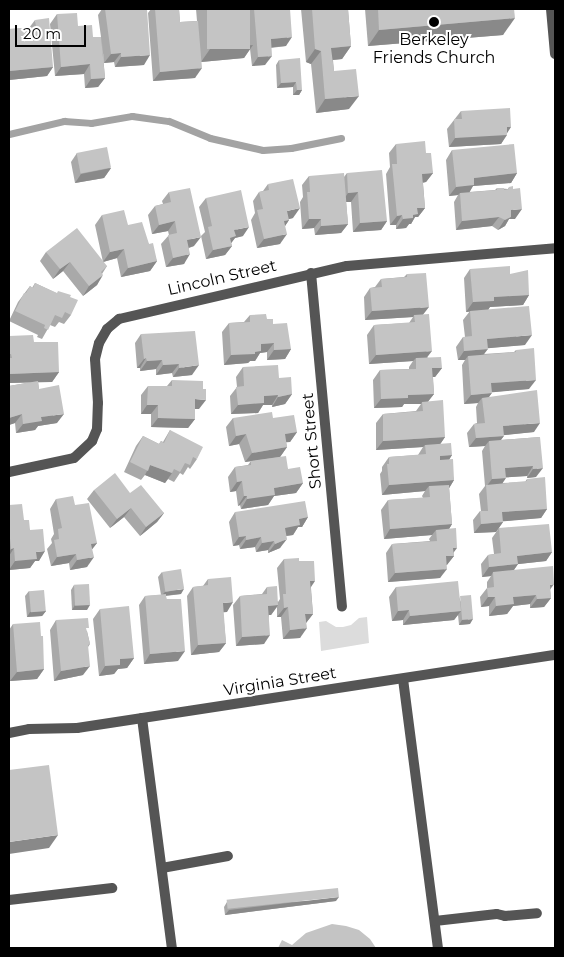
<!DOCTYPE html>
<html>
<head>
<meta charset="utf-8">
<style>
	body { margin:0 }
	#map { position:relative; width:564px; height:957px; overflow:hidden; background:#fff; font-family:Montserrat,sans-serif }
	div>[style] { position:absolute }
	.green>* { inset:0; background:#dcdcdc }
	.stream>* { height:7px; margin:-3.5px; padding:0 3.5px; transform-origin:3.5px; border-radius:3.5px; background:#a3a3a3 }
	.service>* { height:10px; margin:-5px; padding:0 5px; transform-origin:5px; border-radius:5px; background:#555 }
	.minor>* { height:10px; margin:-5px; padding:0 5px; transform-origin:5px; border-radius:5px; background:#555 }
	.tertiary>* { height:10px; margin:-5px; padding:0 5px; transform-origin:5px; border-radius:5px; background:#555 }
	.wall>* { inset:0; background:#a9a9a9 }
	.shaded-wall>* { inset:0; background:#898989 }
	.building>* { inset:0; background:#c4c4c4; transform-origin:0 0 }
	.dots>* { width:14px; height:14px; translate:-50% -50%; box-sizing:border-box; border:2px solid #fff; border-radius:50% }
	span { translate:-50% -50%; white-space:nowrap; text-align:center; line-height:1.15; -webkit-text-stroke:4px #fff; paint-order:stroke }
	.poi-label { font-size:16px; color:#000 }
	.street-label { font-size:16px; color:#000 }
	.frame { position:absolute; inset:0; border:10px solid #000; pointer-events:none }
	.scale { position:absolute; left:15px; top:25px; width:71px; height:22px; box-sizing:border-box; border:2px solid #000; border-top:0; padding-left:6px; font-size:15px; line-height:18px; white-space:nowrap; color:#000; -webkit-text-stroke:4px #fff; paint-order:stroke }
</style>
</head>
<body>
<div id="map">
	<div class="green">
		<div style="clip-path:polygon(367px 617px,369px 643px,321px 651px,319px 622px,326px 621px,336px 627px,343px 627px,351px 625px,359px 618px)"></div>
	</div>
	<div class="stream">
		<div style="left:9px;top:134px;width:57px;rotate:-13.3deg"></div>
		<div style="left:64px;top:121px;width:27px;rotate:4deg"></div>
		<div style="left:91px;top:123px;width:42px;rotate:-9.7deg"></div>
		<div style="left:132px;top:116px;width:37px;rotate:8deg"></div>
		<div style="left:169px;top:121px;width:44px;rotate:22.5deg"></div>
		<div style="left:210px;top:138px;width:54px;rotate:12.8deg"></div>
		<div style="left:263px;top:150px;width:28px;rotate:-4deg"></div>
		<div style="left:291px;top:148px;width:51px;rotate:-11.3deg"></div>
	</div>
	<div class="service">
		<div style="left:403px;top:679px;width:271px;rotate:82.6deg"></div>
		<div style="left:142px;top:718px;width:232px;rotate:82.6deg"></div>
		<div style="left:162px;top:868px;width:67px;rotate:-10.3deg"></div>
		<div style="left:9px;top:900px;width:104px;rotate:-6.6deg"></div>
		<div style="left:435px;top:921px;width:62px;rotate:-6.4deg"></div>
		<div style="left:497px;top:914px;width:8px;rotate:14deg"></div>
		<div style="left:505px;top:916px;width:32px;rotate:-5deg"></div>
	</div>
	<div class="minor">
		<div style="left:311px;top:273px;width:335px;rotate:84.7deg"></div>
		<div style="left:9px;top:472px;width:66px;rotate:-12.2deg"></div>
		<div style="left:74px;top:458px;width:25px;rotate:-43deg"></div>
		<div style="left:92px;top:441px;width:13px;rotate:-67deg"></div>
		<div style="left:97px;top:429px;width:26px;rotate:-88deg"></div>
		<div style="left:98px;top:403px;width:44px;rotate:-93.9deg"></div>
		<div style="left:95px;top:359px;width:16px;rotate:-76deg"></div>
		<div style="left:99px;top:343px;width:16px;rotate:-60deg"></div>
		<div style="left:107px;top:329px;width:16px;rotate:-40deg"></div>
		<div style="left:119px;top:319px;width:234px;rotate:-13.1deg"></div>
		<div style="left:347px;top:266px;width:209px;rotate:-4.9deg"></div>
		<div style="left:9px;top:733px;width:20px;rotate:-11deg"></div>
		<div style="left:29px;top:729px;width:48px;rotate:-1.2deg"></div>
		<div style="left:77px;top:728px;width:484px;rotate:-8.7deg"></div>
	</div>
	<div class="tertiary">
		<div style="left:551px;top:9px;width:45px;rotate:84.9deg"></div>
	</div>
	<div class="wall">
		<div style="clip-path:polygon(102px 9px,119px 9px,144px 65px,115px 67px,114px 62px,104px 63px,102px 43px,105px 78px,98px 87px,85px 88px,84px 74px,55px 76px,50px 24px,57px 14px,78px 26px,93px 37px,101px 37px,98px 15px)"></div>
		<div style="clip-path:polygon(151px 9px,179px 9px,180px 22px,197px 21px,196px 9px,290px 9px,286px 46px,271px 48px,265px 65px,252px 66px,250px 49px,244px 58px,201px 62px,195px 78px,153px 81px,148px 13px)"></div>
		<div style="clip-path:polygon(301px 9px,348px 9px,351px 46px,342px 59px,333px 60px,334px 71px,349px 109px,316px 113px,311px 64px,306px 62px)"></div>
		<div style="clip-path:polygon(365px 9px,514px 9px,503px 35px,368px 46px)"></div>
		<div style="clip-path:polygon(35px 20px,53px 67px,47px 76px,9px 80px,9px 29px,29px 28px)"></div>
		<div style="clip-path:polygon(279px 60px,302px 90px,299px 95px,293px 95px,293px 87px,277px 88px,276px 65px)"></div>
		<div style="clip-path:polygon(461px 111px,507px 133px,501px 144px,449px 147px,447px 129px)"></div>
		<div style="clip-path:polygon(396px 144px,426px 153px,433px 173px,426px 182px,423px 183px,425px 208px,418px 217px,415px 217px,411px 224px,409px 224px,406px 228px,396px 229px,396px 225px,390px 225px,386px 174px,390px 167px,389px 153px)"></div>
		<div style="clip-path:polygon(452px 150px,517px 173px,511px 183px,473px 186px,469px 192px,495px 190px,497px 188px,508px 189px,509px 187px,515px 219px,509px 219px,505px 226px,498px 230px,492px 226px,456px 230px,454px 202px,458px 195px,449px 196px,446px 160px)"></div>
		<div style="clip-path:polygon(77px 153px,111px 168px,104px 178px,75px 183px,71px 162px)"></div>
		<div style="clip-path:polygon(347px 173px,387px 221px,381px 230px,353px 232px,351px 202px,346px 202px,348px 224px,341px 233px,315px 235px,314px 228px,302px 229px,300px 202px,303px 197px,302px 185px,309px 176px,344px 177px)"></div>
		<div style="clip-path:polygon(268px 184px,293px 218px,289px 219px,289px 220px,285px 226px,280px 244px,257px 248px,251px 220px,255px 213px,253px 201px,259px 192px,263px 191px)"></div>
		<div style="clip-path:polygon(169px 192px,194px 246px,189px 248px,184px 264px,166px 267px,161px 244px,169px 235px,168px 231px,152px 234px,148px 215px,155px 206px,163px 204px,162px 201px)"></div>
		<div style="clip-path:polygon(206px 198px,243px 236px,235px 238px,231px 243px,232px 246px,225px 255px,206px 259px,201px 236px,205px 232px,199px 207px)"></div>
		<div style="clip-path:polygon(102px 215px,128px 225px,149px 244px,157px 261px,150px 271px,121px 277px,117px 258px,103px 262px,95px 225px)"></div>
		<div style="clip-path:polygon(46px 252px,107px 266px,102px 274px,97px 285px,83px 296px,63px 271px,53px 279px,40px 261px)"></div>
		<div style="clip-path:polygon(470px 269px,510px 274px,529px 295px,523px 305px,490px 307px,488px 309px,525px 345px,487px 348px,484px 354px,514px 352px,516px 350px,529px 389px,492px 392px,489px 397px,534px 432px,504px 435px,501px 440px,540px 437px,536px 477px,527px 478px,527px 476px,506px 477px,502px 483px,525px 482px,527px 479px,547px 509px,541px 518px,503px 521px,503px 522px,496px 532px,474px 533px,473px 520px,480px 511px,481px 511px,479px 494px,485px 486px,482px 451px,485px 446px,469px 447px,467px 433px,474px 424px,477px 423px,476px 407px,478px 403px,464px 404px,462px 365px,465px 360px,458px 360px,456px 347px,463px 337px,465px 337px,463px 320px,470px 311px,466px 312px,464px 278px)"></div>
		<div style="clip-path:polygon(407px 274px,423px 314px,427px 357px,442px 368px,435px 377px,433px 377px,434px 394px,428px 401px,445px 437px,440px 444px,452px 455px,449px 459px,454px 480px,449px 488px,452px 524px,449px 529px,454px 556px,446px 565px,440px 578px,388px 582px,386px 553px,392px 544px,430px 541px,429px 539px,432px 535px,384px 539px,381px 510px,388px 500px,423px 498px,422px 496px,425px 491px,382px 495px,380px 474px,382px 471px,382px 467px,389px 457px,418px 455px,423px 447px,376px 450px,376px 423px,383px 414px,416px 411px,421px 404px,404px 404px,402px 407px,374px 408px,373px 380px,380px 370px,409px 369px,409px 367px,413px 361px,369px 364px,367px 335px,374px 325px,409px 323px,413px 317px,365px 320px,364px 297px,370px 288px,375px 287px,381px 279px,404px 277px)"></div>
		<div style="clip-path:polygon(35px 283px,56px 293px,70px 297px,71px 315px,64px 324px,59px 322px,55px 327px,50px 325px,42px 339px,37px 337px,38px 335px,9px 321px,18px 302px,30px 286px,32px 288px)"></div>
		<div style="clip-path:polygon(250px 315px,267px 319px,273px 324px,291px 349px,285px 359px,267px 360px,267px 352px,260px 353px,255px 361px,250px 361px,248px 363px,224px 365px,222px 332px,229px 323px,244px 322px)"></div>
		<div style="clip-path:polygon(141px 334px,192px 375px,173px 377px,172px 373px,156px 375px,156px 369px,140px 371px,140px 368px,137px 368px,135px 343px)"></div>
		<div style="clip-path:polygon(9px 336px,34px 342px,59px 372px,52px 382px,38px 382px,39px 389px,57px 423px,38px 426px,35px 430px,16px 433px,15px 423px,9px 425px,9px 386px,32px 382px,9px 383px)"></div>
		<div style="clip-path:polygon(243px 367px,279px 378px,292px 394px,285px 404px,272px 407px,272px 405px,263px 405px,258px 413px,231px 414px,230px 396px,237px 387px,236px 377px)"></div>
		<div style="clip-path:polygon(172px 380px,199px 409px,195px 409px,195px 419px,188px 428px,151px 427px,151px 414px,141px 414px,141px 395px,148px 386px,167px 386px)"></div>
		<div style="clip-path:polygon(233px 418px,273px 418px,297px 432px,290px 442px,286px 442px,287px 447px,280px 457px,288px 469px,303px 483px,296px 493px,274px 496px,268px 505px,241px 509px,240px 505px,238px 506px,236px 491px,230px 492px,228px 477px,235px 467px,248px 465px,251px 461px,245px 462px,239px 444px,229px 446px,226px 427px)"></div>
		<div style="clip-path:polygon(170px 430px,197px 459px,190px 469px,188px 467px,183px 475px,180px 473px,174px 482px,168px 479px,165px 483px,145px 475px,141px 480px,124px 472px,136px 446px,143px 436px,159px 444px,161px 441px,163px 442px)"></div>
		<div style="clip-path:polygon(94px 490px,130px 493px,164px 513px,157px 522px,140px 536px,124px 517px,110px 528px,87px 499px)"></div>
		<div style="clip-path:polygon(56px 499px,75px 505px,97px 543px,92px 549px,87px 567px,70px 570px,69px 563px,51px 566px,47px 549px,52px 543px,51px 539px,54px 534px,50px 509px)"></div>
		<div style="clip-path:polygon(9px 505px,24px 520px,30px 530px,39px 561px,35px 561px,30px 568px,9px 570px)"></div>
		<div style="clip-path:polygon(235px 512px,308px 517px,302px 527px,298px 527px,293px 535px,286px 536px,280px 548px,268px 553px,268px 550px,256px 552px,255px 547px,240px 549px,239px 545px,233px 546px,229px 522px)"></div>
		<div style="clip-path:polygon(499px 528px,552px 552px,546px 561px,518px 564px,514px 570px,550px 590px,551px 598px,544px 607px,530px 608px,530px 604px,513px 606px,507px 614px,489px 616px,489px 606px,481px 607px,480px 597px,487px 588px,487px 582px,491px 576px,482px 577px,481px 564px,488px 555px,494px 554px,492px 538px)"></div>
		<div style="clip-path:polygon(284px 559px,299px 561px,311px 588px,313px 614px,306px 623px,300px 638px,283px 639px,281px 617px,277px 617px,277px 607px,271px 615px,269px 615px,264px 644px,236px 646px,233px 605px,240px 596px,262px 594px,267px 587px,278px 602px,280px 599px,277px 568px)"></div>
		<div style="clip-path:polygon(162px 572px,181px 594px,166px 596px,178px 661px,144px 664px,139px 605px,145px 596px,161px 595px,158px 577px)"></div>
		<div style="clip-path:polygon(208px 579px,227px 612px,223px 612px,226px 643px,219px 652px,191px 655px,187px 596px,193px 587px,203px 586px)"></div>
		<div style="clip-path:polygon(74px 585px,87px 610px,72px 610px,71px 590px)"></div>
		<div style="clip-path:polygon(396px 587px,459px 597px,470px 624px,459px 625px,458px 615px,454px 620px,403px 625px,403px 620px,392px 621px,389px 597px)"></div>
		<div style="clip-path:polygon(29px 591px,46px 611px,42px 616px,27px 617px,25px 596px)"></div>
		<div style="clip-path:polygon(100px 609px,134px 658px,127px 668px,118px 669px,114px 674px,99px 676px,93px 619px)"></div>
		<div style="clip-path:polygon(56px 620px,87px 631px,90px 644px,88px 647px,83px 675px,54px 681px,50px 630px)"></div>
		<div style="clip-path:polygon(13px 624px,44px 669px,37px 679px,10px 681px,9px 664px,9px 630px)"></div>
		<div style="clip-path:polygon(336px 901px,225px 915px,224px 907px,227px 902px)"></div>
	</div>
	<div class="shaded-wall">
		<div style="clip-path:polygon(515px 18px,503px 35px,368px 46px,379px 30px)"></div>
		<div style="clip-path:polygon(292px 37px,286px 46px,264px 48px,271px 39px)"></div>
		<div style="clip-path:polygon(253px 45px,244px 58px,201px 62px,210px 49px)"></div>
		<div style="clip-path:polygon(351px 46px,342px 59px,322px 61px,331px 48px)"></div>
		<div style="clip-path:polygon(315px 49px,321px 51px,311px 64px,306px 62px)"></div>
		<div style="clip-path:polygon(121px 53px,114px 62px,104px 63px,111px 54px)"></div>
		<div style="clip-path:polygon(150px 55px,144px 65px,115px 67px,121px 57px)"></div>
		<div style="clip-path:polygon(272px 56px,265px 65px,252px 66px,258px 57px)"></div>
		<div style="clip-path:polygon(90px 64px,84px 74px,55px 76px,61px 67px)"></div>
		<div style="clip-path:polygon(53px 67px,47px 76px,9px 80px,9px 71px)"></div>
		<div style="clip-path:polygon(202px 68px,195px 78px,153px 81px,160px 72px)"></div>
		<div style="clip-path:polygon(105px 78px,98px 87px,85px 88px,91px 79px)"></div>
		<div style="clip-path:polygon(296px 82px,293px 87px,277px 88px,281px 83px)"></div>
		<div style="clip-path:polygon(297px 90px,302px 90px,299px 95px,293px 95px)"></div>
		<div style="clip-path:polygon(359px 96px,349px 109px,316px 113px,325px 99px)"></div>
		<div style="clip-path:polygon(507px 127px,511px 127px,506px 135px,507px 135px,501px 144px,449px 147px,455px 138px)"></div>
		<div style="clip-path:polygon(111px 168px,104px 178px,75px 183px,81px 174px)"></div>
		<div style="clip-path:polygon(433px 173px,426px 182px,415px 183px,422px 174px)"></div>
		<div style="clip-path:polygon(517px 173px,511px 183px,473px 186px,468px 195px,460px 193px,458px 195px,449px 196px,456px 187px,474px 178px)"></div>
		<div style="clip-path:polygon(358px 192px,351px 202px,342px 202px,348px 193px)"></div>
		<div style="clip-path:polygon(300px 208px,293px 218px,281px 221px,287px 211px)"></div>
		<div style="clip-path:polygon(417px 208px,425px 208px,418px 217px,415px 217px,411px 224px,409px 224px,406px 228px,396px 229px,403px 219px)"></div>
		<div style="clip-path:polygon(522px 209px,515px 219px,509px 219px,505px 226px,498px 230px,511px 210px)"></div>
		<div style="clip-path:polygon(402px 215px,396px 225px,390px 225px,397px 216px)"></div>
		<div style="clip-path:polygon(499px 217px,492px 226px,456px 230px,462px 221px)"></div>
		<div style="clip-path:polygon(309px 219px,321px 219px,314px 228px,302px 229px)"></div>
		<div style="clip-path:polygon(289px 220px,283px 229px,284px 221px)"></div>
		<div style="clip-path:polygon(175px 221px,168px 231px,152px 234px,159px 225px)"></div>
		<div style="clip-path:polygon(387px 221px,381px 230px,353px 232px,360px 223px)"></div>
		<div style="clip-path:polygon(348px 224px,341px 233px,315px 235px,321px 226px)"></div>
		<div style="clip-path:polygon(249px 227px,243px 236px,235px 238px,229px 246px,223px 247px,234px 230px)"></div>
		<div style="clip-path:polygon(287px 234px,280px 244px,257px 248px,264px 239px)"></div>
		<div style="clip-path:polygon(201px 237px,194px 246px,181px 250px,187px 240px)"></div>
		<div style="clip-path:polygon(232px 246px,225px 255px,206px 259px,213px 250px)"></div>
		<div style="clip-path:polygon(124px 249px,117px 258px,103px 262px,110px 252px)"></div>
		<div style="clip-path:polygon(190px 254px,184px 264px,166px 267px,173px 258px)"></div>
		<div style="clip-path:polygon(157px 261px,150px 271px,121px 277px,128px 268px)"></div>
		<div style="clip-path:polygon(70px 262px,63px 271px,53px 279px,60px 269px)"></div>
		<div style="clip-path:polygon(103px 275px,97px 285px,83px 296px,89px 286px)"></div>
		<div style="clip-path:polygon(529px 295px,523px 305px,490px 307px,488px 310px,466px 312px,473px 302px,494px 297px)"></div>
		<div style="clip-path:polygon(429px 307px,422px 316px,414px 315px,413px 317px,365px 320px,372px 311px)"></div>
		<div style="clip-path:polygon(532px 335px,525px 345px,480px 349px,487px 339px)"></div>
		<div style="clip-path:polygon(274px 343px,267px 352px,260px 353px,255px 361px,250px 361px,248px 363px,224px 365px,231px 355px,261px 344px)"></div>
		<div style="clip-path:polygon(291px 349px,285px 359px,267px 360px,274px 350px)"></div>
		<div style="clip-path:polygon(488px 349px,481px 358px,468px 356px,465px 360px,458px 360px,464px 351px)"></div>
		<div style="clip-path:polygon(432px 351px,425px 360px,416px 358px,413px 361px,369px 364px,376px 355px)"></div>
		<div style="clip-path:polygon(146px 358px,140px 368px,137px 368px,144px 359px)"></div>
		<div style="clip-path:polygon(162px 360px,156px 369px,140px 371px,147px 361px)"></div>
		<div style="clip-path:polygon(179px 364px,172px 373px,156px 375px,163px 365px)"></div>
		<div style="clip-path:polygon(199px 365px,192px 375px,173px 377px,179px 368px)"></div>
		<div style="clip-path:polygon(432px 368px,442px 368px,435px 377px,426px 377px)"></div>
		<div style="clip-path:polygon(59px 372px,52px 382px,9px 383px,9px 374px)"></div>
		<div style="clip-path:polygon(536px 380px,529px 389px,484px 393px,491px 383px)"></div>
		<div style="clip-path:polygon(492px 393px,485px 402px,482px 398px,478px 403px,464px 404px,471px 395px)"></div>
		<div style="clip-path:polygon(292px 394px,285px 404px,272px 407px,278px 397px)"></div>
		<div style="clip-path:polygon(434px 394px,427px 403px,422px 402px,421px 404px,404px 404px,402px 407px,374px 408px,381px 399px,408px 395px)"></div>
		<div style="clip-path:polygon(278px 395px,272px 405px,263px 405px,258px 413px,231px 414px,238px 405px,264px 396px)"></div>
		<div style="clip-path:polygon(195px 399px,206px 400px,199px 409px,189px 409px)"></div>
		<div style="clip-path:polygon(147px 405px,158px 405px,151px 414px,141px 414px)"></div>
		<div style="clip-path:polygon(22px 414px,15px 423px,9px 425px,9px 418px)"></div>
		<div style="clip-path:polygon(64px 414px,57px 423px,38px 426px,35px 430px,16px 433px,23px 424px,41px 417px)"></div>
		<div style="clip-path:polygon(158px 418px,195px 419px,188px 428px,151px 427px)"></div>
		<div style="clip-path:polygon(540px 423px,534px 432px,496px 436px,503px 426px)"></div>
		<div style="clip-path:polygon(297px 432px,290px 442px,278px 443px,285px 434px)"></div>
		<div style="clip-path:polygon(246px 434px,239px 444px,229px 446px,236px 436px)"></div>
		<div style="clip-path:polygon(504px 436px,497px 445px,489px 441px,485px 446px,469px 447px,476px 438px)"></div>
		<div style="clip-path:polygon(445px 437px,439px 446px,425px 445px,423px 447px,376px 450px,383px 441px)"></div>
		<div style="clip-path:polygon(287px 447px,280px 457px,245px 462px,252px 453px)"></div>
		<div style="clip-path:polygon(452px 455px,446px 465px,433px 465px,440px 456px)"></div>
		<div style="clip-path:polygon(150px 465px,172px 473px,165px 483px,145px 475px)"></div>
		<div style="clip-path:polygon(533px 466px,527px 476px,499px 478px,505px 468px)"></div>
		<div style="clip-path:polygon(543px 468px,536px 477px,527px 478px,533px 469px)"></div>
		<div style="clip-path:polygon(506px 478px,500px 487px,486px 487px,492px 479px)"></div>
		<div style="clip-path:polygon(454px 480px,448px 490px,429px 486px,425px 491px,382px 495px,389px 485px)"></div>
		<div style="clip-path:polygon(242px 481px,236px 491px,230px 492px,237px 482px)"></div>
		<div style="clip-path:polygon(303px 483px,296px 493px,274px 496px,268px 505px,241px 509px,247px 499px,274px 488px)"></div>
		<div style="clip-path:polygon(244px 496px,247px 496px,240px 505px,238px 506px)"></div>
		<div style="clip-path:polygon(131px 508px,124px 517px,110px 528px,117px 519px)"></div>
		<div style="clip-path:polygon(547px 509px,541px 518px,496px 522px,502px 512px)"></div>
		<div style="clip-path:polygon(164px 513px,157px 522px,140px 536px,146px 527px)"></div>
		<div style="clip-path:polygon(308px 517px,302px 527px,298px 527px,293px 535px,278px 537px,285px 528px,299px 519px)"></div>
		<div style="clip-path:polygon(503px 522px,496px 532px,474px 533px,481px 524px)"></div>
		<div style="clip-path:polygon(452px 524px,446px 534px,436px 530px,432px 535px,384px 539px,390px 529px)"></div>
		<div style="clip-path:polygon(246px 536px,239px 545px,233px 546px,239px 537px)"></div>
		<div style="clip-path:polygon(261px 537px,255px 547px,240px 549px,246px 540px)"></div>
		<div style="clip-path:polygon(287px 539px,280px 548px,268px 553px,275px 544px)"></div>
		<div style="clip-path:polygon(274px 541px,268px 550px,256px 552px,262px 543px)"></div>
		<div style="clip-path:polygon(97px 543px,90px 552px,91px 544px)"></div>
		<div style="clip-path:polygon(14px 548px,9px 556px,9px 552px,11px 549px)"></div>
		<div style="clip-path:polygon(453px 548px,457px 548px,451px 556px,454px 556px,447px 565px,439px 566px,446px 556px)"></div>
		<div style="clip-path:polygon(45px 551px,39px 561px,35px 561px,30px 568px,9px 570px,15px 561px,36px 552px)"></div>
		<div style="clip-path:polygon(552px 552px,546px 561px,510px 565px,517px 556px)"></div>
		<div style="clip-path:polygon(76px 554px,69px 563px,51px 566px,57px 557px)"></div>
		<div style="clip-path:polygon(94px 557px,87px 567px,70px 570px,77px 560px)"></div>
		<div style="clip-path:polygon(518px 564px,511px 574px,493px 572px,491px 576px,482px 577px,489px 567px)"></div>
		<div style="clip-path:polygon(447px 569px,440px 578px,388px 582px,395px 573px)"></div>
		<div style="clip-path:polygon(310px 581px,315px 581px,309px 590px)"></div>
		<div style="clip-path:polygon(554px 584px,547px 594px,550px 585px)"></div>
		<div style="clip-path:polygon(184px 589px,181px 594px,161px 596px,165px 592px)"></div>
		<div style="clip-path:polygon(536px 595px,530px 604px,513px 606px,507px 614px,489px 616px,496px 606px,513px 597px)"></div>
		<div style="clip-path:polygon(488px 597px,495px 597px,489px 606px,481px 607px)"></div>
		<div style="clip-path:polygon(551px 598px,544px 607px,530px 608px,537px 599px)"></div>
		<div style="clip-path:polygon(233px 602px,227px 612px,216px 613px,223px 603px)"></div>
		<div style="clip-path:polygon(75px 605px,90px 605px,87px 610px,72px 610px)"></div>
		<div style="clip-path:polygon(278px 605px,271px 615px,262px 615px,268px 606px)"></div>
		<div style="clip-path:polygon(288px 607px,281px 617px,277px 617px,284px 608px)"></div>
		<div style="clip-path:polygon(409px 610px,403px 620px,392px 621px,398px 611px)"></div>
		<div style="clip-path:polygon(46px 611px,42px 616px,27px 617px,30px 612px)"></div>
		<div style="clip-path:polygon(461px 611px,454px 620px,403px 625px,410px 616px)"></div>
		<div style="clip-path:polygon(305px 614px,313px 614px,306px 623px)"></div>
		<div style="clip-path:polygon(473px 619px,470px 624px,459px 625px,462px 620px)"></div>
		<div style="clip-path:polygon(307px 628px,300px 638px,283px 639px,290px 630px)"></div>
		<div style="clip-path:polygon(270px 635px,264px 644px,236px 646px,242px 637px)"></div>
		<div style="clip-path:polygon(226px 643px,219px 652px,191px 655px,198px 645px)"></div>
		<div style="clip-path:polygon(185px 651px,178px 661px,144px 664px,150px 654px)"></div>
		<div style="clip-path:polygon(134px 658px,127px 668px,118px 669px,114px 674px,99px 676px,105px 666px,120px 659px)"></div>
		<div style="clip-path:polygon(90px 666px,83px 675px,54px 681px,61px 671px)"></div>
		<div style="clip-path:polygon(44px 669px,37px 679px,10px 681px,17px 672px)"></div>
		<div style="clip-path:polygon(58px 835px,49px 848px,9px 854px,9px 842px)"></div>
		<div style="clip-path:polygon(339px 897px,336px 901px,225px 915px,229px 910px)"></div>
	</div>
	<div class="building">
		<div style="clip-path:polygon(105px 9px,147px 9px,150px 55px,121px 57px,121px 53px,111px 54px)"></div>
		<div style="clip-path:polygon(155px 9px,179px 9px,180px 22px,198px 21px,202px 68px,160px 72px)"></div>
		<div style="left:207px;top:9px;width:43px;height:40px"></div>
		<div style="clip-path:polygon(254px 9px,290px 9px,292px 37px,271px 39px,272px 56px,258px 57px)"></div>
		<div style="clip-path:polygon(312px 9px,348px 9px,351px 46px,331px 48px,334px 71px,356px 69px,359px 96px,325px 99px,321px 51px,315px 49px)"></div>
		<div style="clip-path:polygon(378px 9px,514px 9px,515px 18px,379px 30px)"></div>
		<div style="clip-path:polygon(77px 13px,78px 26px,92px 25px,93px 37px,101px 37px,105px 78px,91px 79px,90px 64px,61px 67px,57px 14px)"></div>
		<div style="clip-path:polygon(49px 18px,53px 67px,9px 71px,9px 29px,36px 27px,35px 20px)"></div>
		<div style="clip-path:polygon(300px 58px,302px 90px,297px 90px,296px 82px,281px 83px,279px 60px)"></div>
		<div style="clip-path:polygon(510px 108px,511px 127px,507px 127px,507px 135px,455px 138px,454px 119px,462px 119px,461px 111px)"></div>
		<div style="clip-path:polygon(425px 141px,426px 153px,431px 153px,433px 173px,422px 174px,425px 208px,417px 208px,418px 214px,413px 215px,413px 218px,403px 219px,402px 215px,397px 216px,392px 164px,397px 164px,396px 144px)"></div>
		<div style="clip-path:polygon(514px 144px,517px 173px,474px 178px,474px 185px,456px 187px,452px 150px)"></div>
		<div style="left:107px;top:147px;width:21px;height:31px;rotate:79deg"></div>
		<div style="clip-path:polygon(382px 170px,387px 221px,360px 223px,358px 192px,348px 193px,347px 173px)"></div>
		<div style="clip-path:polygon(344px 173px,348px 224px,321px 226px,321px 219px,309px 219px,307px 192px,310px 192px,309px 176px)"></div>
		<div style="clip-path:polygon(293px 179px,300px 208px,287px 211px,289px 220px,284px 221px,287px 234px,264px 239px,257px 210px,263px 209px,259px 192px,269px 190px,268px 184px)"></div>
		<div style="clip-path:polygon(513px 186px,513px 189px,520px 188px,522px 209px,511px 210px,511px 217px,505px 220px,499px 217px,462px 221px,460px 193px,497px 190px,497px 188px,504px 188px,504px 190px,509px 189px,509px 187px)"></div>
		<div style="clip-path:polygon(190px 188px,201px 237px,187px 240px,190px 254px,173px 258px,168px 235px,177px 233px,175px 221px,159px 225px,155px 206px,171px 202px,169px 192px)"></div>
		<div style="clip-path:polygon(241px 190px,249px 227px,234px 230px,236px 236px,230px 238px,232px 246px,213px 250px,208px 227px,212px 226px,206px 198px)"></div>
		<div style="clip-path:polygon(124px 210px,128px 225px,142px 222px,149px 244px,153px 243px,157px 261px,128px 268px,124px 249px,110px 252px,102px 215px)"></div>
		<div style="clip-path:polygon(77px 228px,107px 266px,101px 272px,103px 275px,89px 286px,70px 262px,60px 269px,46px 252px)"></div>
		<div style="clip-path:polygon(510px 266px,510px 274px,528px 270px,529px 295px,494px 297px,494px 301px,473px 302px,470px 269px)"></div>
		<div style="clip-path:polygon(426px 273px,429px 307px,372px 311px,370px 288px,382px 287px,381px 279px,407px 277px,407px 274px)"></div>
		<div style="clip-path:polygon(35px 283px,57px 293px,58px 291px,71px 295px,70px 297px,78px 300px,71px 315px,65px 312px,62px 318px,55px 315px,48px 330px,44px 328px,45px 325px,15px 311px,24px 293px,26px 293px,30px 286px,33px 288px)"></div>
		<div style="clip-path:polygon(529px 306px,532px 335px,487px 339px,488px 349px,464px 351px,463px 337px,472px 336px,470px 311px)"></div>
		<div style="clip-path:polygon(266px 314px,267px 319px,273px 319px,273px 324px,287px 323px,291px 349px,274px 350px,274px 343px,261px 344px,261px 351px,255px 352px,255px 354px,231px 355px,229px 323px,250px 322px,250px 315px)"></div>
		<div style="clip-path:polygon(429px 314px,432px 351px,376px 355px,374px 325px,415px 322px,414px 315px)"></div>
		<div style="clip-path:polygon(195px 331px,199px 365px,179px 368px,179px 364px,163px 365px,162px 360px,147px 361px,146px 358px,144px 359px,141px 334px)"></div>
		<div style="clip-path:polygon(33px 335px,34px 342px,58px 342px,59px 372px,9px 374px,9px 358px,12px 358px,11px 354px,9px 354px,9px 336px)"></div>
		<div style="clip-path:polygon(534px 348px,536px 380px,491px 383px,492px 393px,471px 395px,468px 356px,516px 352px,516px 350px)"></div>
		<div style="clip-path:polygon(441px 357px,442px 368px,432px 368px,434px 394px,408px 395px,408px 398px,381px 399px,380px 370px,416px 369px,416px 358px)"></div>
		<div style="clip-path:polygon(278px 365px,279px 378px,291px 377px,292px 394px,278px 397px,278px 395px,264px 396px,264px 403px,238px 405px,236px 387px,244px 386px,243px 367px)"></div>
		<div style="clip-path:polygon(172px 380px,203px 381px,203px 389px,206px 389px,206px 400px,195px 399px,195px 419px,158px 418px,158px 405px,147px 405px,148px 386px,172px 386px)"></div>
		<div style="clip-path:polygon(38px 381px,39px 389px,59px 385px,64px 414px,41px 417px,42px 421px,23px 424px,22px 414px,9px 418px,9px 386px)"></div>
		<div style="clip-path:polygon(537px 390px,540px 423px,503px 426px,504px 436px,476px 438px,474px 424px,485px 423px,482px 398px)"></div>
		<div style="clip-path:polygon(443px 400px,445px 437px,383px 441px,383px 414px,423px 411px,422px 402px)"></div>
		<div style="clip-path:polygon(272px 412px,273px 418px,294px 415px,297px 432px,285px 434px,287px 447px,252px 453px,246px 434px,236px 436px,233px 418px)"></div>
		<div style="clip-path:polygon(170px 430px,203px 447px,197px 459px,193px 457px,190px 465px,185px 463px,180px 472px,174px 469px,172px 473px,150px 465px,148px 471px,130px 462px,143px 436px,159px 444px,161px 441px,164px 443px)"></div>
		<div style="clip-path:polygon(540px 437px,543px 468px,533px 469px,533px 466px,505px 468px,506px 478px,492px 479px,489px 441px)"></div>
		<div style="clip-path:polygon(451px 443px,452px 455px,440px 456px,440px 460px,453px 459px,454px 480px,389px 485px,387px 464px,389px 464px,389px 457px,426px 454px,425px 445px)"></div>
		<div style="clip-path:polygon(286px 456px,288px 469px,300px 467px,303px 483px,274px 488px,275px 495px,247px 499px,247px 496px,244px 496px,242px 481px,237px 482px,235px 467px,251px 465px,251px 461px)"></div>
		<div style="clip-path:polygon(115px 473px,130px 493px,141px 485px,164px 513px,146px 527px,131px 508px,117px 519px,94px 490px)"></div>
		<div style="clip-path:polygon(545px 477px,547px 509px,502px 512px,503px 522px,481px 524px,480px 511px,488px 511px,486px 485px,527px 481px,527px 479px)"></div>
		<div style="clip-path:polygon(449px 485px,452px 524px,390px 529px,388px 500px,430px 497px,429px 486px)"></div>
		<div style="clip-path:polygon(73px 496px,75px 505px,89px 503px,97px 543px,91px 544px,94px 557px,77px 560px,76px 554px,57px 557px,54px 540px,59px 539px,58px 529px,62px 528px,56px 499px)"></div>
		<div style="clip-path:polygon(305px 501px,308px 517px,299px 519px,300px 525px,285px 528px,287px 539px,275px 544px,274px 541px,262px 543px,261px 537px,246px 540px,246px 536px,239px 537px,235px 512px)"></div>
		<div style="clip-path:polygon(22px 504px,24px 520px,29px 520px,30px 530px,43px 529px,45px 551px,36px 552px,37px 559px,15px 561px,14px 548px,11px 549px,9px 528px,9px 505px)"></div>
		<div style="clip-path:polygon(549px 524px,552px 552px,517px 556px,518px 564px,489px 567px,488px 555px,501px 553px,499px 528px)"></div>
		<div style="clip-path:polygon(456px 528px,457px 548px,453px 548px,454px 556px,446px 556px,447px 569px,395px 573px,392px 544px,437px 541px,436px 530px)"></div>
		<div style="clip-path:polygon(299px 558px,299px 561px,314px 561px,315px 581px,310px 581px,313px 614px,305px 614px,307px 628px,290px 630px,288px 607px,284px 608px,283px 594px,286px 594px,284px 559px)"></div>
		<div style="clip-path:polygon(553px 566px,554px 584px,550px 585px,551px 598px,537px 599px,536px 595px,513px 597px,514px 604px,496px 606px,495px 597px,488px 597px,487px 588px,494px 587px,493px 572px)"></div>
		<div style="left:181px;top:569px;width:20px;height:19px;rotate:81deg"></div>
		<div style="clip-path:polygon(231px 577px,233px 602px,223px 603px,226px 643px,198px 645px,193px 587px,208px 585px,208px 579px)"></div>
		<div style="clip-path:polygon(458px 581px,461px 611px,410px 616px,409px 610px,398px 611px,396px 587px)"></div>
		<div style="left:89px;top:584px;width:21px;height:15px;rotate:87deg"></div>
		<div style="clip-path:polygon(277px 586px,278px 605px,268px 606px,270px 635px,242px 637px,240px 596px,267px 594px,267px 587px)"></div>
		<div style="left:44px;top:590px;width:21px;height:15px;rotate:85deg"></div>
		<div style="clip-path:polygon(166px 594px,166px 599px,181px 599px,185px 651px,150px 654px,145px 596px)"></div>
		<div style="left:471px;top:595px;width:24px;height:11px;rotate:85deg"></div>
		<div style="clip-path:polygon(129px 606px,134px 658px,120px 659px,120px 665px,105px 666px,100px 609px)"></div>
		<div style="clip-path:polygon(88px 618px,89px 628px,86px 628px,90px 644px,88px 645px,90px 666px,61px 671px,56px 620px)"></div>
		<div style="clip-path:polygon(40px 622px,41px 636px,43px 636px,44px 669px,17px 672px,13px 624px)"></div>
		<div style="clip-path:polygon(49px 765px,58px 835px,9px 842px,9px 770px)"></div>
		<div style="left:338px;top:888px;width:9px;height:112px;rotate:84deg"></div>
		<div style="clip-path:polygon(332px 924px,346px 926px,359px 930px,370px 939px,376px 948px,278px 948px,282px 940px,292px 945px,306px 933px)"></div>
	</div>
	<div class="dots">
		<div style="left:434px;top:22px;background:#000"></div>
	</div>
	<div class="poi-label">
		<span style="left:434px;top:49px">Berkeley<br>Friends Church</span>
	</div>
	<div class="street-label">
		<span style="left:222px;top:278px;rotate:-13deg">Lincoln Street</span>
		<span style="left:312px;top:441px;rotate:-95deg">Short Street</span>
		<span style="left:280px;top:682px;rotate:-9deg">Virginia Street</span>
	</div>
	<div class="frame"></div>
	<div class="scale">20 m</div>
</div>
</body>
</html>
